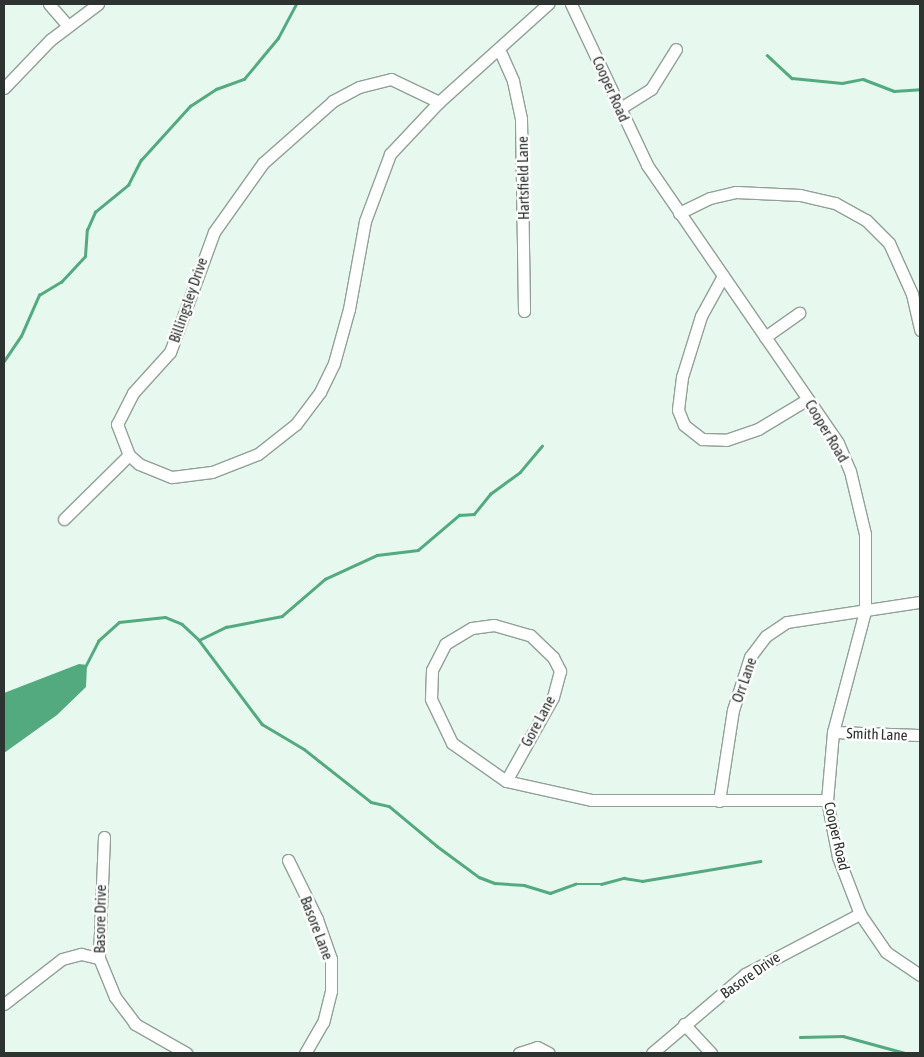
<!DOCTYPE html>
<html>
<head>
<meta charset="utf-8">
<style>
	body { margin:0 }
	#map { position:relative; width:924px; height:1057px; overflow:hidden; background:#e7f8ee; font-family:"Asap Condensed",sans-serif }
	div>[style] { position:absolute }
	.water>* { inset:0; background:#53aa7f }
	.stream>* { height:2.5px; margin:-1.25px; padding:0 1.25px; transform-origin:1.25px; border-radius:1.25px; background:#53aa7f }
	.roads { filter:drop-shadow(1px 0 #91a198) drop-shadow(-1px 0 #91a198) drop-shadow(0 1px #91a198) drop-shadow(0 -1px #91a198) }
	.minor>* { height:11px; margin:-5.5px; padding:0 5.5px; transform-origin:5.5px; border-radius:5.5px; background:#fff }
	span { translate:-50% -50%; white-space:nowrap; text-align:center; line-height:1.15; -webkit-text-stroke:5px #fff; paint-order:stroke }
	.street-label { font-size:15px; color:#2d3330 }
	.frame { position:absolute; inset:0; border:5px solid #2d3330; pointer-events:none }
</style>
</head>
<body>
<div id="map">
	<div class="water">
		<div style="clip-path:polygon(79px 664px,87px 665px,86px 687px,57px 715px,4px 753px,4px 693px)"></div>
	</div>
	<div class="stream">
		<div style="left:767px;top:55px;width:34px;rotate:43deg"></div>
		<div style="left:792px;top:78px;width:50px;rotate:5.7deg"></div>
		<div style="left:842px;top:83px;width:21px;rotate:-11deg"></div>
		<div style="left:863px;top:79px;width:33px;rotate:21deg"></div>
		<div style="left:894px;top:91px;width:26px;rotate:-4deg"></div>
		<div style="left:4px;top:361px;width:30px;rotate:-56deg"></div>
		<div style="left:21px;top:336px;width:45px;rotate:-66.3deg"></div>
		<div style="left:39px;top:295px;width:26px;rotate:-31deg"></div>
		<div style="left:61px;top:282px;width:35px;rotate:-47deg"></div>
		<div style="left:85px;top:256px;width:26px;rotate:-86deg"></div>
		<div style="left:87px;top:230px;width:20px;rotate:-66deg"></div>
		<div style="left:95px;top:212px;width:43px;rotate:-39.3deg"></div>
		<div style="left:128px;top:185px;width:28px;rotate:-63deg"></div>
		<div style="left:141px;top:160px;width:73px;rotate:-47.8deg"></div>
		<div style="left:190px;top:106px;width:31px;rotate:-33deg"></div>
		<div style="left:216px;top:89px;width:30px;rotate:-20deg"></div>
		<div style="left:244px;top:79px;width:53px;rotate:-50.3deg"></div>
		<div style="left:278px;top:38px;width:38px;rotate:-62deg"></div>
		<div style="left:199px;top:640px;width:30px;rotate:-26deg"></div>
		<div style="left:226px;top:627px;width:57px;rotate:-11.1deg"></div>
		<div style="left:282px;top:616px;width:57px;rotate:-40.7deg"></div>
		<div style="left:325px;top:579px;width:57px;rotate:-24.8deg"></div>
		<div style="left:377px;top:555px;width:41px;rotate:-7deg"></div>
		<div style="left:418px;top:550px;width:54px;rotate:-40.5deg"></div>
		<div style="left:459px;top:515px;width:15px;rotate:-4deg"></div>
		<div style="left:474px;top:514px;width:26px;rotate:-51deg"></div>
		<div style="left:490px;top:494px;width:37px;rotate:-36deg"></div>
		<div style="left:520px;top:472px;width:34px;rotate:-50deg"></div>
		<div style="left:85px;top:667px;width:29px;rotate:-63deg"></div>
		<div style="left:98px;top:641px;width:28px;rotate:-42deg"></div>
		<div style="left:119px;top:622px;width:46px;rotate:-6.2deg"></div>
		<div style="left:165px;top:617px;width:18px;rotate:22deg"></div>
		<div style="left:182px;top:624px;width:23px;rotate:43deg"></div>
		<div style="left:199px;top:640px;width:105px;rotate:53.1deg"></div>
		<div style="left:262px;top:724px;width:49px;rotate:30.8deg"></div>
		<div style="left:304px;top:749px;width:85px;rotate:38.3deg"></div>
		<div style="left:371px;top:802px;width:18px;rotate:13deg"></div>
		<div style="left:389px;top:806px;width:62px;rotate:39.8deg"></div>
		<div style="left:437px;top:846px;width:52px;rotate:36.4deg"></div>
		<div style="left:479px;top:877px;width:17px;rotate:21deg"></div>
		<div style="left:495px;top:883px;width:29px;rotate:4deg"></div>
		<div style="left:524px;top:885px;width:27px;rotate:17deg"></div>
		<div style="left:550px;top:893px;width:27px;rotate:-20deg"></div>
		<div style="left:575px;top:884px;width:26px"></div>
		<div style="left:601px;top:884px;width:24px;rotate:-15deg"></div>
		<div style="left:624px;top:878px;width:18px;rotate:9deg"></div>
		<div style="left:642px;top:881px;width:120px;rotate:-9.6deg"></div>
		<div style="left:800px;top:1037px;width:43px;rotate:-1.3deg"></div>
		<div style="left:843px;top:1036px;width:64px;rotate:15.3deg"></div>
	</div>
	<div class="roads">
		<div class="minor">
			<div style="left:49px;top:4px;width:29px;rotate:49deg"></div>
			<div style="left:571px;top:4px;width:178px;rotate:64.7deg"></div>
			<div style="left:647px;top:165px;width:337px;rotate:55.5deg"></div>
			<div style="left:838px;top:443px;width:30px;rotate:67deg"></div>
			<div style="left:850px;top:471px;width:65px;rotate:76.6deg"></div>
			<div style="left:865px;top:534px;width:77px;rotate:90deg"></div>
			<div style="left:865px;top:611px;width:125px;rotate:104.8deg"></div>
			<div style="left:833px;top:732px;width:68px;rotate:95deg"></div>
			<div style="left:827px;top:800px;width:58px;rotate:79.1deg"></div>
			<div style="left:838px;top:857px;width:61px;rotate:68.9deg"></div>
			<div style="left:860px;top:914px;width:46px;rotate:55.6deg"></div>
			<div style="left:886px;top:952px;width:41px;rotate:34.1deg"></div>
			<div style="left:499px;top:49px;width:35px;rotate:66deg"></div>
			<div style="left:513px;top:81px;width:39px;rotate:78deg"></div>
			<div style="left:521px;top:119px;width:192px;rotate:89.1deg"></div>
			<div style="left:4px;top:88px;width:66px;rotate:-46.2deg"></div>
			<div style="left:50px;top:40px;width:60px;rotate:-36.9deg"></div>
			<div style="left:439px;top:102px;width:53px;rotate:-154.4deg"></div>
			<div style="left:391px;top:79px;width:33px;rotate:166deg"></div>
			<div style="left:359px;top:87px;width:30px;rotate:152deg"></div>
			<div style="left:333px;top:101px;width:94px;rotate:138.5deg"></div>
			<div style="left:263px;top:163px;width:85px;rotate:125.4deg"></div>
			<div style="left:214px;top:232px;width:128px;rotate:110.1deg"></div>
			<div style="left:170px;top:352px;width:55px;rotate:132.1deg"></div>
			<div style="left:133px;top:393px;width:35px;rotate:117deg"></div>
			<div style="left:117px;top:424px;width:33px;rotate:69deg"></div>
			<div style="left:129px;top:455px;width:13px;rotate:42deg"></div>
			<div style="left:139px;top:464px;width:35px;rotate:22deg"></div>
			<div style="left:172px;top:477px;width:40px;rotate:-7.1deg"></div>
			<div style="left:212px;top:472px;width:49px;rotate:-21.4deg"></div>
			<div style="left:258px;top:454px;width:48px;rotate:-38.3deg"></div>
			<div style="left:296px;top:424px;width:40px;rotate:-53deg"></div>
			<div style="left:320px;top:392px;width:32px;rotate:-64deg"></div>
			<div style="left:334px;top:363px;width:56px;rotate:-74.5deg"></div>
			<div style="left:349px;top:309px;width:89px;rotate:-79.7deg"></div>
			<div style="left:365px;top:221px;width:72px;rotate:-69.5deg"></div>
			<div style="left:390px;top:154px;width:71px;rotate:-46.7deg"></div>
			<div style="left:439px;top:102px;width:147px;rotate:-42deg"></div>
			<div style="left:619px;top:109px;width:38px;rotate:-32deg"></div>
			<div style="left:651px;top:89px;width:47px;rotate:-58deg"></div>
			<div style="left:679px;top:213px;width:34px;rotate:-26deg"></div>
			<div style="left:710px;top:198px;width:27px;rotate:-13deg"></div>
			<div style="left:736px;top:192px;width:64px;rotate:2.7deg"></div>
			<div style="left:800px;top:195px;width:36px;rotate:13deg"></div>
			<div style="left:835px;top:203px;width:35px;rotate:29deg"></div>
			<div style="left:866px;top:220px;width:33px;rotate:45deg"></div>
			<div style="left:889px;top:243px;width:56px;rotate:65.7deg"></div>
			<div style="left:912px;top:294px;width:37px;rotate:77deg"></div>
			<div style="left:723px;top:276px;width:46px;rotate:118.8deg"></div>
			<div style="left:701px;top:316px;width:64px;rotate:107.3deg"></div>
			<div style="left:682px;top:377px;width:33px;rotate:97deg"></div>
			<div style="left:678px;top:410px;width:16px;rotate:68deg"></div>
			<div style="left:684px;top:425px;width:23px;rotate:38deg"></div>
			<div style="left:702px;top:439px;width:24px;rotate:2deg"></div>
			<div style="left:726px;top:440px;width:34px;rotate:-19deg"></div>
			<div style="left:758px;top:429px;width:58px;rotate:-31deg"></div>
			<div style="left:765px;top:337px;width:42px;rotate:-35.2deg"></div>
			<div style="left:64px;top:519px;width:91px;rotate:-44.6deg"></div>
			<div style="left:494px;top:625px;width:37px;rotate:16deg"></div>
			<div style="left:530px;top:635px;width:32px;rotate:44deg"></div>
			<div style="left:553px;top:657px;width:16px;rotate:63deg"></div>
			<div style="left:560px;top:671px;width:27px;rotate:105deg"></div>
			<div style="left:553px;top:697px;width:96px;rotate:119.2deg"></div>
			<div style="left:506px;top:781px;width:66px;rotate:-144.9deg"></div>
			<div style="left:452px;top:743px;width:49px;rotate:-115.5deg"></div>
			<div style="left:431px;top:699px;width:29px;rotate:-88deg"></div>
			<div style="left:432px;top:670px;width:29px;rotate:-63deg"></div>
			<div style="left:445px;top:644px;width:31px;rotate:-31deg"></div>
			<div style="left:472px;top:628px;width:22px;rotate:-8deg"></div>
			<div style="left:833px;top:732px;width:87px;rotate:2deg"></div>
			<div style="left:506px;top:781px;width:88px;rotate:12.5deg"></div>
			<div style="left:592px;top:800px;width:235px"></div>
			<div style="left:719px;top:801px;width:92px;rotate:-81.3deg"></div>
			<div style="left:733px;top:710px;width:56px;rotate:-72.2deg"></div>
			<div style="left:750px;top:657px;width:26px;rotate:-53deg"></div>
			<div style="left:766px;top:636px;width:25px;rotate:-34deg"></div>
			<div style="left:787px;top:622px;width:134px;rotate:-8.6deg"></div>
			<div style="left:104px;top:837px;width:121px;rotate:92.4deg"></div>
			<div style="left:99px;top:958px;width:42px;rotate:67.7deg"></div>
			<div style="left:115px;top:997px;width:34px;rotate:53deg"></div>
			<div style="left:135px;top:1024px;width:59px;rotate:29.6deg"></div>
			<div style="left:288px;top:860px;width:66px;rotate:63.8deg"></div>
			<div style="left:317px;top:919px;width:42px;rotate:70.7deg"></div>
			<div style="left:331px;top:959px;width:32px;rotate:90deg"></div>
			<div style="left:331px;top:991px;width:32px;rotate:104deg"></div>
			<div style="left:323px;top:1022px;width:36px;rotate:120deg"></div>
			<div style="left:4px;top:1004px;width:73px;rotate:-37.8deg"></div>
			<div style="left:62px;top:959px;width:20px;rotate:-15deg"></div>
			<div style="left:81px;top:954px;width:18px;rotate:13deg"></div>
			<div style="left:684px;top:1024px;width:40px;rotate:47deg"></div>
			<div style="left:519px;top:1053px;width:19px;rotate:-18deg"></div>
			<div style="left:537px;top:1047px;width:13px;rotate:27deg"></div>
			<div style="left:652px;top:1053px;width:122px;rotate:-40.3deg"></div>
			<div style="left:745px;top:974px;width:130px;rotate:-27.6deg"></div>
		</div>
	</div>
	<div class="street-label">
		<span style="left:611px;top:89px;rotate:66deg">Cooper Road</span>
		<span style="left:523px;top:178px;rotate:-91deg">Hartsfield Lane</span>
		<span style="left:188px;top:300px;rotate:-71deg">Billingsley Drive</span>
		<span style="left:827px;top:431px;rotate:59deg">Cooper Road</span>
		<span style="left:744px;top:680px;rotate:-71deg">Orr Lane</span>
		<span style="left:538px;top:721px;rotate:-62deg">Gore Lane</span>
		<span style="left:877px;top:734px;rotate:2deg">Smith Lane</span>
		<span style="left:837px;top:836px;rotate:77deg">Cooper Road</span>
		<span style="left:100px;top:919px;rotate:-89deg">Basore Drive</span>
		<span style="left:317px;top:928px;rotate:69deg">Basore Lane</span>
		<span style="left:750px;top:975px;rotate:-35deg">Basore Drive</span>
	</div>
	<div class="frame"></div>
</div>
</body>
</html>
